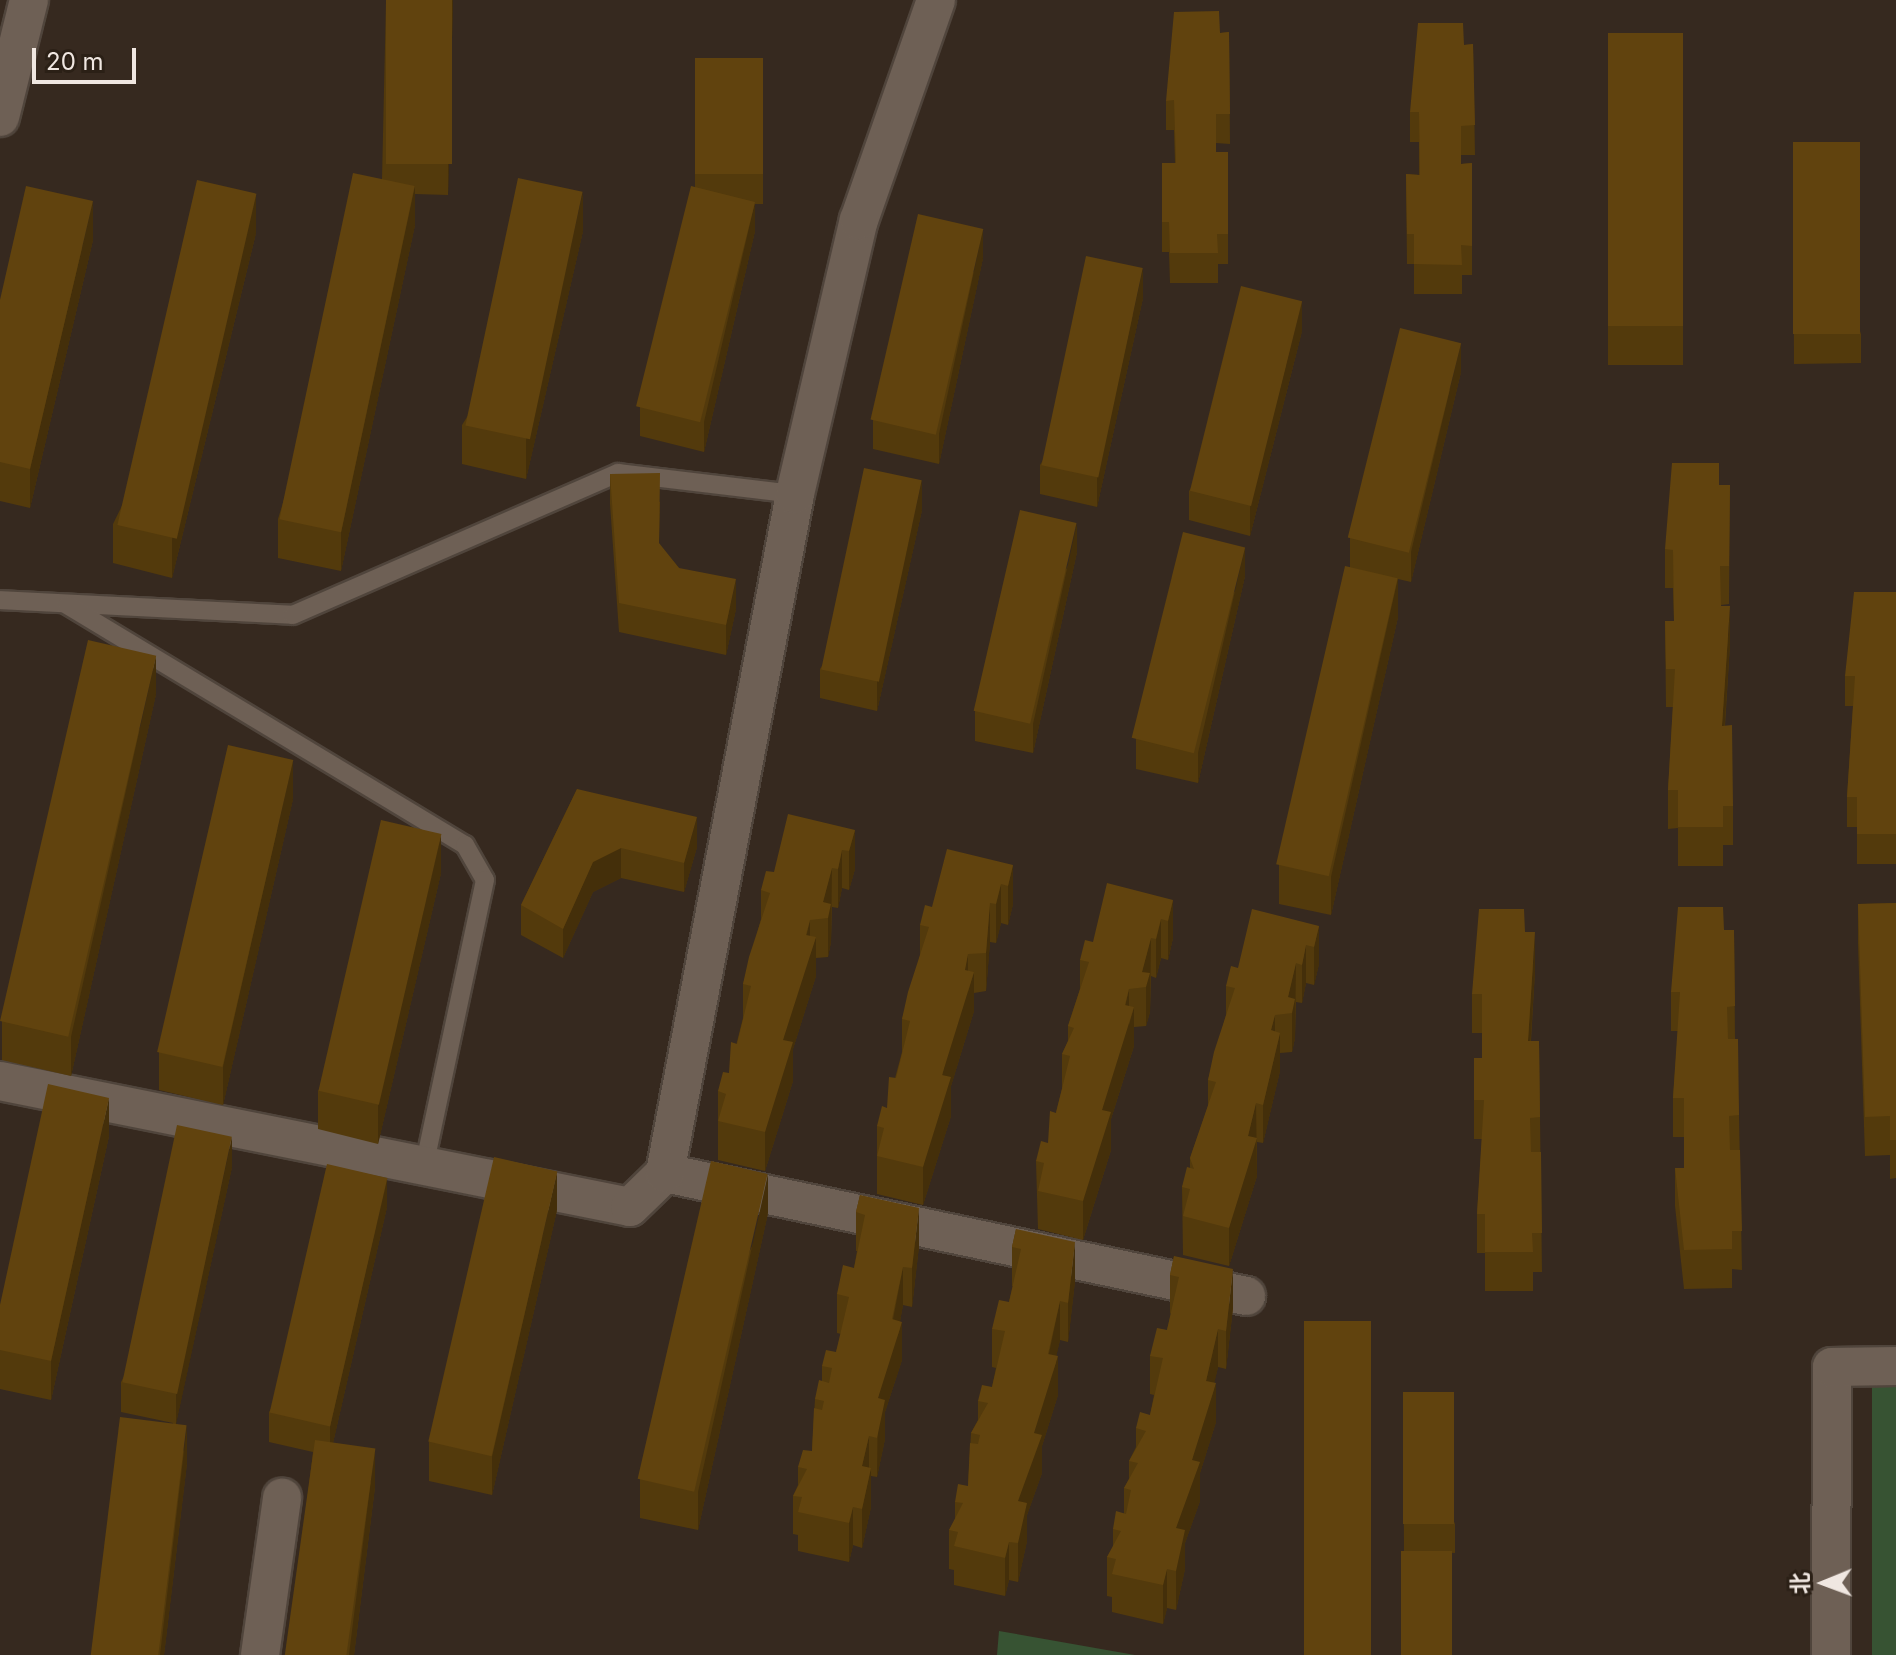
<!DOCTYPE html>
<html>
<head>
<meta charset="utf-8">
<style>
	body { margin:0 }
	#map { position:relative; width:1896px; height:1655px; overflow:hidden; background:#36291f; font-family:Inter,"Noto Sans SC",sans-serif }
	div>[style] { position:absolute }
	.green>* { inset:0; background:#375333; transform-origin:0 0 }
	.roads { filter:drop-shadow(2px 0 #50453c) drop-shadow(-2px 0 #50453c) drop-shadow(0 2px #50453c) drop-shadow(0 -2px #50453c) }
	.lane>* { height:18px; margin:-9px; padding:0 9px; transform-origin:9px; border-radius:9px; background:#6e6055 }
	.street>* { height:38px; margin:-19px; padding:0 19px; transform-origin:19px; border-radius:19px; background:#6e6055 }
	.wall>* { inset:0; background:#533a0c; transform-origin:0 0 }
	.shaded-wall>* { inset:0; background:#442f0a }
	.building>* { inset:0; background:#61430e; transform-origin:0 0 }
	span { translate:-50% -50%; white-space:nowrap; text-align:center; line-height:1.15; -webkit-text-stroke:6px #2b2016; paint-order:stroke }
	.north { position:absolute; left:1784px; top:1543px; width:80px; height:80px; -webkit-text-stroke:6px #2b2016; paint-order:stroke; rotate:269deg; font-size:22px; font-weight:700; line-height:32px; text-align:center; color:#f0e7e1 }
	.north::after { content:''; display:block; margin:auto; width:28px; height:36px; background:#f0e7e1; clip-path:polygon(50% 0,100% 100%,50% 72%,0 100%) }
	.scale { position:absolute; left:32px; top:48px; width:104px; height:36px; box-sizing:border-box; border:4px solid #f0e7e1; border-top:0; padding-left:10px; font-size:24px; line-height:28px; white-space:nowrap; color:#f0e7e1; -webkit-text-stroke:6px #2b2016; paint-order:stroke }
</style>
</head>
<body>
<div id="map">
	<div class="green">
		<div style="left:1872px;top:1374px;width:24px;height:281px"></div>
		<div style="clip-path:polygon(999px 1631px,1135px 1655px,997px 1655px)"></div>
	</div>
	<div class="roads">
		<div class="lane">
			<div style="left:0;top:600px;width:293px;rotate:2.9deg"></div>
			<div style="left:293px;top:615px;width:355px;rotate:-23.6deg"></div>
			<div style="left:618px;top:473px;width:178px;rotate:6.8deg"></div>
			<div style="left:67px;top:605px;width:465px;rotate:31.1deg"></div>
			<div style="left:465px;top:845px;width:40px;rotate:60.3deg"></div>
			<div style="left:485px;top:880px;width:292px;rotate:102deg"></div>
		</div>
		<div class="street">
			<div style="left:0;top:117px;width:121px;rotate:-76.1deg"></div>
			<div style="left:0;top:1081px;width:642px;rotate:11.31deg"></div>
			<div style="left:630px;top:1207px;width:49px;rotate:-44.2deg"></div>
			<div style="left:665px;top:1173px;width:594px;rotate:11.95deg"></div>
			<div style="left:665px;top:1173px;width:691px;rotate:-79.16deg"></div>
			<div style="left:795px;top:494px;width:281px;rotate:-76.9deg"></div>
			<div style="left:859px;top:220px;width:233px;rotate:-70.7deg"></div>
			<div style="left:260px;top:1655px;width:159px;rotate:-82deg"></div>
			<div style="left:1831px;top:1655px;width:288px;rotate:-89.8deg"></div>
			<div style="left:1832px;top:1367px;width:64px;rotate:-0.9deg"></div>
		</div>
	</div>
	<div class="wall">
		<div style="clip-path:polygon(386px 0,453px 0,448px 195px,415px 194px,415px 225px,341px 571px,278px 558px,278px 519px,382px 179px)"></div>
		<div style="clip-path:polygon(1229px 32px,1230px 144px,1216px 143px,1216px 152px,1228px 152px,1228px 264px,1218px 264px,1218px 283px,1170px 283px,1169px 252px,1162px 252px,1162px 163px,1175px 163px,1174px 130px,1166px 130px,1166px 101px,1220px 33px)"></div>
		<div style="left:1608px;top:33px;width:75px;height:332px"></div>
		<div style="clip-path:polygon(1473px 44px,1475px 155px,1461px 155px,1461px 164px,1472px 163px,1472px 275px,1462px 275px,1462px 294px,1414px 294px,1414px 264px,1407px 264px,1406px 174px,1419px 175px,1419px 142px,1410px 142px,1410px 112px,1464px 45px)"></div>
		<div style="clip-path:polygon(695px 58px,763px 58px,763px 204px,755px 204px,755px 231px,704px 452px,640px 436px,640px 407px,695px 187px)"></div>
		<div style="clip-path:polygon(1793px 142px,1861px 334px,1861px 363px,1794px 364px)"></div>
		<div style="clip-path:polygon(583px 231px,526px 479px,462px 464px,462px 425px)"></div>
		<div style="clip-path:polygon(256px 233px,172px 578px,113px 563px,113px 524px)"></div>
		<div style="clip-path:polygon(93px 240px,30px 508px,0 501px,0 300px)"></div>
		<div style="clip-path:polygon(983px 258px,939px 464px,873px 449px,873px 420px)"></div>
		<div style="clip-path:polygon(1143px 298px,1097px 507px,1040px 494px,1040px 465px)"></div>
		<div style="clip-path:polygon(1302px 331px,1250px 536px,1189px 520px,1189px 491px)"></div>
		<div style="clip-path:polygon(1461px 372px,1411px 582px,1398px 579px,1398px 617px,1331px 915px,1279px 904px,1279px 865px,1350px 567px,1350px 538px)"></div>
		<div style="clip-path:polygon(610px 474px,660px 502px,659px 544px,679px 568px,736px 609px,726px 655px,619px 632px,610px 504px)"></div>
		<div style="clip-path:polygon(1719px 485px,1730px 485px,1729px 604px,1721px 605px,1730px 644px,1725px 726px,1733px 806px,1733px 845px,1723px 845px,1723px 866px,1678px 866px,1678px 828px,1668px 829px,1668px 790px,1673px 707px,1666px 707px,1665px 621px,1674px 621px,1673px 588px,1665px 588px,1665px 549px)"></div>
		<div style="clip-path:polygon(922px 510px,877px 711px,820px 698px,820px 669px)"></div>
		<div style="clip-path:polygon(1077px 552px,1033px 753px,975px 741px,975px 711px)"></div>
		<div style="clip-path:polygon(1245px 576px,1198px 783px,1136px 769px,1136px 739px)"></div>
		<div style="clip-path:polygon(1896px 592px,1896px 864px,1857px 864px,1857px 827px,1847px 827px,1847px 797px,1853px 706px,1845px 706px,1845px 676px)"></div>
		<div style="clip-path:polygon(156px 694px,71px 1076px,2px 1060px,2px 1021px)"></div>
		<div style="clip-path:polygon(577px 789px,697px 847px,684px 892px,621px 878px,593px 892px,563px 958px,521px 935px,521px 905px)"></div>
		<div style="clip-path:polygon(293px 799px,223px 1105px,159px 1090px,159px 1052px)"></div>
		<div style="clip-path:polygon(855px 830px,855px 869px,849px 890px,842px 888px,838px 908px,832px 907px,831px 942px,828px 957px,816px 958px,816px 976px,793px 1049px,793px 1081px,765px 1171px,718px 1160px,718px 1091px,729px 1073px,743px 1018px,743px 984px,761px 919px,761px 890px,774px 872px)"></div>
		<div style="clip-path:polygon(1013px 865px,1013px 904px,1008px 925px,1001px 923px,996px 943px,990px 942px,986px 991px,974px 993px,974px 1011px,951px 1086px,951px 1116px,923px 1205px,877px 1194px,877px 1126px,887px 1108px,902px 1052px,902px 1019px,920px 956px,920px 925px,932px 907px)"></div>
		<div style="clip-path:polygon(441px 873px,378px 1144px,318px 1129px,318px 1091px)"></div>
		<div style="clip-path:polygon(1173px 900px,1173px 938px,1168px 960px,1161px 958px,1156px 978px,1151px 976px,1150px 1012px,1146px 1026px,1134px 1027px,1134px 1046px,1111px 1119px,1111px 1150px,1083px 1240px,1038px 1229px,1036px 1161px,1048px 1143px,1062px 1089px,1062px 1054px,1068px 1041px,1068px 1026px,1080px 989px,1080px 960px,1093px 942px)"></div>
		<div style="clip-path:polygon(1896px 903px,1896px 1178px,1890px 1179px,1890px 1155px,1865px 1156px,1858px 943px,1858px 904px)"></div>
		<div style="clip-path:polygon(1319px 926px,1319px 964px,1314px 985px,1306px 983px,1302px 1003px,1296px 1002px,1295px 1038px,1292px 1052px,1280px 1053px,1280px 1071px,1263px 1143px,1257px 1142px,1257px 1176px,1229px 1266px,1183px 1255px,1182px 1187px,1190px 1168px,1190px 1158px,1208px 1106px,1208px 1080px,1226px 1015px,1226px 986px,1238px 968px)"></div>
		<div style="clip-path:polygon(1724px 930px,1734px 930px,1735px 1039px,1739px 1115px,1742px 1270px,1732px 1269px,1732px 1288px,1684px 1289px,1675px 1206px,1675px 1168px,1684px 1168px,1684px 1137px,1673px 1137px,1673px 1098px,1678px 1031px,1671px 1031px,1671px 992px)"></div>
		<div style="clip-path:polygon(1525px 932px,1535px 971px,1531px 1041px,1539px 1041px,1542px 1272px,1533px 1272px,1533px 1291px,1485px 1291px,1485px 1253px,1477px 1253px,1477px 1214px,1482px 1139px,1474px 1139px,1474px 1058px,1482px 1058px,1482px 1033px,1472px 1033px,1472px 994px)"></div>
		<div style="clip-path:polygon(109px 1136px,51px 1400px,0 1389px,0 1305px)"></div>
		<div style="clip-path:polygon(232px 1167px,176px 1423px,187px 1463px,164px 1655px,92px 1655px,173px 1423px,121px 1412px,121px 1382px)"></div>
		<div style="clip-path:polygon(860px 1195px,919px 1246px,912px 1307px,903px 1305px,900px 1321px,902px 1360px,885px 1412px,885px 1439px,877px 1477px,871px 1476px,871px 1507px,862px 1548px,853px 1545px,849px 1562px,798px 1551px,798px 1535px,793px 1534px,793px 1496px,798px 1485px,798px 1467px,812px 1451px,815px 1399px,822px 1381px,822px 1366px,836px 1352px,841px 1334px,837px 1333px,837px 1294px,854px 1268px,857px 1251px,856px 1251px,856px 1212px)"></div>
		<div style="clip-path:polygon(387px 1207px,333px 1443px,375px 1487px,354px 1655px,288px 1655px,313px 1452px,269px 1442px,269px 1412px)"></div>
		<div style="clip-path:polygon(557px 1210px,492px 1495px,429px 1481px,429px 1442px)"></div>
		<div style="clip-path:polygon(768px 1213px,698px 1530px,640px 1518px,640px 1479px)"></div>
		<div style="clip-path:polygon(1016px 1229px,1075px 1281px,1068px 1342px,1060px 1340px,1056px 1356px,1058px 1395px,1042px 1446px,1042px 1473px,1027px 1515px,1027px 1541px,1018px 1582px,1009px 1580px,1005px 1596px,954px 1585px,954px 1570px,949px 1569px,949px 1530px,955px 1520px,955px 1502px,968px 1486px,971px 1433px,978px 1420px,978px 1401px,992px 1387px,996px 1368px,992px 1367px,992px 1329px,1009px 1302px,1013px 1286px,1012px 1286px,1012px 1247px)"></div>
		<div style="clip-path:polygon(1174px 1256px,1233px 1308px,1226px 1369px,1218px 1367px,1214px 1383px,1216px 1422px,1200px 1473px,1200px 1501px,1185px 1543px,1185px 1569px,1176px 1610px,1167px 1608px,1163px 1624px,1112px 1612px,1112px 1597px,1107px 1596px,1107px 1557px,1113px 1547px,1113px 1529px,1124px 1513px,1124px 1488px,1129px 1479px,1129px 1461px,1136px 1447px,1136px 1428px,1150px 1415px,1154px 1395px,1150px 1394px,1150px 1356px,1167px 1330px,1171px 1314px,1170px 1313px,1170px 1275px)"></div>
		<div style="clip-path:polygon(1403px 1392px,1455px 1524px,1455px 1553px,1404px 1551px)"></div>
	</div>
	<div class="shaded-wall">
		<div style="clip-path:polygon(452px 0,453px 0,448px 195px,448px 165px)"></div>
		<div style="clip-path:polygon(415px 186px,415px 225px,341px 571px,341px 533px)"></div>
		<div style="clip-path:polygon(583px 192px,583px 231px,526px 479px,526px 440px)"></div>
		<div style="clip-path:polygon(256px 194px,256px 233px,172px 578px,172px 539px)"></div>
		<div style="clip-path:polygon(93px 201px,93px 240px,30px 508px,30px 469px)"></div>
		<div style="clip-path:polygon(755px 202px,755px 231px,704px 452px,704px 422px)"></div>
		<div style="clip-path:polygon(983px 229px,983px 258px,939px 464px,939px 434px)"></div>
		<div style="clip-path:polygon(1143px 268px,1143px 298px,1097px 507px,1097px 477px)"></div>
		<div style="clip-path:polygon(1302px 301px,1302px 331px,1250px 536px,1250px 507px)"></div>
		<div style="clip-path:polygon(1461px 343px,1461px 372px,1411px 582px,1411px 552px)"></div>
		<div style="clip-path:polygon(922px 480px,922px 510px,877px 711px,877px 681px)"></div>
		<div style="clip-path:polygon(1077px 523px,1077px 552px,1033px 753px,1033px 724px)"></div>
		<div style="clip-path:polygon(1245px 547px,1245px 576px,1198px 783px,1198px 753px)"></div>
		<div style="clip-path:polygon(1398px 578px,1398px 617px,1331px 915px,1331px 877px)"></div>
		<div style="clip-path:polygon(736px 579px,736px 609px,726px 655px,726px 625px)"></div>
		<div style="clip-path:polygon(1730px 606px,1730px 644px,1722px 764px,1722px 726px)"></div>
		<div style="clip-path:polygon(156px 656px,156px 694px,71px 1076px,71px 1037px)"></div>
		<div style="clip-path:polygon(293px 760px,293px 799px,223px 1105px,223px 1067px)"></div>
		<div style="clip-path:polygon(697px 817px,697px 847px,684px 892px,684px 863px)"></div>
		<div style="clip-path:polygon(855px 830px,855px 869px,849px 890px,849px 851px)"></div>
		<div style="clip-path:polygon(441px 834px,441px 873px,378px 1144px,378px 1105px)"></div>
		<div style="clip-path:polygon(621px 848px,621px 878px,593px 892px,563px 958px,563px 929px,593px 862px)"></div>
		<div style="clip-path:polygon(842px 850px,842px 888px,838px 908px,838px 869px)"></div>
		<div style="clip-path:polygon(1013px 865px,1013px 904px,1008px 925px,1008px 886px)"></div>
		<div style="clip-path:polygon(832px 868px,831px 942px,828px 957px,828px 918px,823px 902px)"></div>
		<div style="clip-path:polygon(1001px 884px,1001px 923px,996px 943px,996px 904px)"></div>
		<div style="clip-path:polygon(1173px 900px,1173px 938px,1168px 960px,1168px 921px)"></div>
		<div style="clip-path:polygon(990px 903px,990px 942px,986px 991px,986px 953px)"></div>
		<div style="clip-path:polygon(1161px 919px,1161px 958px,1156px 978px,1156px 939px)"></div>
		<div style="clip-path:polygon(810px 920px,810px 955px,816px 937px,816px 976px,793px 1049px,793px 1081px,765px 1171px,765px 1132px,783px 1040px)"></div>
		<div style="clip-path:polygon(1319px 926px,1319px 964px,1314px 985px,1314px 947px)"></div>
		<div style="clip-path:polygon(1535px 932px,1535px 971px,1528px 1080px,1528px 1041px)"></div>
		<div style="clip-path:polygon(1151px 938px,1150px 1012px,1146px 1026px,1146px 987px,1142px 972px)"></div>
		<div style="clip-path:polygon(1306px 945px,1306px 983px,1302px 1003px,1302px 965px)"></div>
		<div style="clip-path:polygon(968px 954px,968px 992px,974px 972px,974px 1011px,951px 1086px,951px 1116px,923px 1205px,923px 1167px)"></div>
		<div style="clip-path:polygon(1296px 963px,1295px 1038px,1292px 1052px,1292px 1013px,1288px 997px)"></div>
		<div style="clip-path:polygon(1129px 989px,1129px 1025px,1134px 1007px,1134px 1046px,1111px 1119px,1111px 1150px,1083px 1240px,1083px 1201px,1102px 1110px)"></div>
		<div style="clip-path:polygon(1275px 1015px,1275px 1054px,1271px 1030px)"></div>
		<div style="clip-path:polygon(1280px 1033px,1280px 1071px,1263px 1143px,1263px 1105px)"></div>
		<div style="clip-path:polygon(109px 1098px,109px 1136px,51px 1400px,51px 1361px)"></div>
		<div style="clip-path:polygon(1256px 1103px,1257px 1176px,1229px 1266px,1229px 1228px,1248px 1136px)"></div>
		<div style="clip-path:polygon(232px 1137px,232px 1167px,176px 1424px,176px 1394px)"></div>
		<div style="clip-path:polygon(557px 1172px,557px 1210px,492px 1495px,492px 1457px)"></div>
		<div style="clip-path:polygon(768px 1174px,768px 1213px,698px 1530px,698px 1492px)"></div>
		<div style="clip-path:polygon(387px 1178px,387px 1207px,330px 1456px,330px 1427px)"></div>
		<div style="clip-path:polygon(919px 1208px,919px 1246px,912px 1307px,912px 1268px)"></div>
		<div style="clip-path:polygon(1075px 1242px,1075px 1281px,1068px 1342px,1068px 1303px)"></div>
		<div style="clip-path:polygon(903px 1267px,903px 1305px,897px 1338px,902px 1322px,902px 1360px,885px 1412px,885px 1439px,877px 1477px,878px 1398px)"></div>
		<div style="clip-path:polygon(1233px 1269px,1233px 1308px,1226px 1369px,1226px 1331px)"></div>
		<div style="clip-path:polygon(1060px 1301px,1060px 1340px,1052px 1375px,1058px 1356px,1058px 1395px,1042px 1446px,1042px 1473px,1027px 1515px,1027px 1541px,1018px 1582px,1018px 1501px)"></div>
		<div style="clip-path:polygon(1218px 1329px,1218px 1367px,1210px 1402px,1216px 1383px,1216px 1422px,1200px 1473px,1200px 1501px,1185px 1543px,1185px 1569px,1176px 1610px,1176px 1528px,1192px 1460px,1206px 1381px)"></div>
		<div style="clip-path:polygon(187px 1425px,187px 1463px,164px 1655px,160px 1655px)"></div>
		<div style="clip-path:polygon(869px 1436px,869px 1475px,862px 1466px)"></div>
		<div style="clip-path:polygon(375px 1448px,375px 1487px,354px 1655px,349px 1655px)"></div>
		<div style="clip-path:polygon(871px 1468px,871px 1507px,862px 1548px,862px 1509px)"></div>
		<div style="clip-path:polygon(853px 1507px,853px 1545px,849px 1562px,849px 1523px)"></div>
		<div style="clip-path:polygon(1009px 1542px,1009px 1580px,1005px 1596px,1005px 1558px)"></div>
		<div style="clip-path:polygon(1167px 1569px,1167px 1608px,1163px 1624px,1163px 1585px)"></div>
	</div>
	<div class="building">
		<div style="left:386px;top:0;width:66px;height:164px"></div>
		<div style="clip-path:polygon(1219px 11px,1220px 33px,1229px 32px,1230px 114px,1216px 114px,1216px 152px,1228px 152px,1228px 234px,1217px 234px,1218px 253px,1170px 253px,1169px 222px,1162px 222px,1162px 163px,1176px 163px,1174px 100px,1166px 101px,1174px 12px)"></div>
		<div style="clip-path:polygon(1418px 23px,1463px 23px,1464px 45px,1473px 44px,1475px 125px,1461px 126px,1461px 164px,1472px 163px,1472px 246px,1461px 245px,1462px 265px,1414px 264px,1414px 234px,1407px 234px,1406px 174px,1420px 175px,1419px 112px,1410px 112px)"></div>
		<div style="left:1608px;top:33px;width:75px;height:293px"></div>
		<div style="left:695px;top:58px;width:68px;height:116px"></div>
		<div style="left:1793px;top:142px;width:67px;height:192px"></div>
		<div style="left:353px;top:173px;width:63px;height:354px;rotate:12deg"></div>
		<div style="left:518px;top:178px;width:66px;height:253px;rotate:12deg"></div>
		<div style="left:197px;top:180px;width:61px;height:354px;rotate:13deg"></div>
		<div style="clip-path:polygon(26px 186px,93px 201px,30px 469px,0 462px,0 300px)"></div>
		<div style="left:691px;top:186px;width:66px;height:227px;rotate:14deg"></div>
		<div style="left:918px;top:214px;width:67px;height:211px;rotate:13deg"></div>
		<div style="left:1086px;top:256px;width:58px;height:214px;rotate:12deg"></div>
		<div style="left:1241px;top:286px;width:63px;height:211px;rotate:14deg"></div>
		<div style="left:1400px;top:328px;width:63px;height:216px;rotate:14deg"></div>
		<div style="clip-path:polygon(1672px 463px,1719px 463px,1719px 485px,1730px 485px,1729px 566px,1720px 566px,1721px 606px,1730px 606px,1722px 726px,1732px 725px,1733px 806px,1723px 806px,1723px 827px,1678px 827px,1678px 790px,1668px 790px,1675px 669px,1666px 669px,1665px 621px,1674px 621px,1673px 550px,1665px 549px)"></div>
		<div style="left:864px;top:468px;width:59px;height:206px;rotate:12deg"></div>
		<div style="clip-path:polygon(660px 473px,659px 543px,679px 568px,736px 579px,726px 625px,619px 603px,610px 474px)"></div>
		<div style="left:1020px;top:510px;width:58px;height:206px;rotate:13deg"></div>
		<div style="left:1183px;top:532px;width:64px;height:212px;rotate:14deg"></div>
		<div style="left:1345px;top:566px;width:54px;height:306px;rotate:13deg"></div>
		<div style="clip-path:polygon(1854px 592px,1896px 592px,1896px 834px,1857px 834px,1857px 797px,1847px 797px,1855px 676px,1845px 676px)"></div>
		<div style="left:88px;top:640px;width:70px;height:391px;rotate:13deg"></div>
		<div style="left:228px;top:745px;width:67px;height:315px;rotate:13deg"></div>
		<div style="clip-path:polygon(577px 789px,697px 817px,684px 863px,621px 848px,593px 862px,563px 929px,521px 905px)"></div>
		<div style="clip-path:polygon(788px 814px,855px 830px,849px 851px,842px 850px,838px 869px,832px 868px,823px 902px,831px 904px,828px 918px,810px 920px,806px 935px,816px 937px,783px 1040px,793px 1042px,765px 1132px,718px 1121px,726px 1094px,718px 1091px,723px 1072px,729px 1073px,731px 1042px,737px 1044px,751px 986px,743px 984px,749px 957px,770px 893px,761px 890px,766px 871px,774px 872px)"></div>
		<div style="left:381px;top:820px;width:62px;height:278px;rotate:13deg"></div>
		<div style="clip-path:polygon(947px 849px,1013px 865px,1008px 886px,1001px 884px,996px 904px,990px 903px,986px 953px,968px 954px,965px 970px,974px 972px,942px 1075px,951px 1077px,923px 1167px,877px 1156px,884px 1128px,877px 1126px,882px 1106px,887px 1108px,889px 1077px,896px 1078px,910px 1021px,902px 1019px,908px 992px,929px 927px,920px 925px,925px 905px,932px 907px)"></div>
		<div style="clip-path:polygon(1107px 883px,1173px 900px,1168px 921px,1161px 919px,1156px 939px,1151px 938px,1142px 972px,1150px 973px,1146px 987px,1129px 989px,1125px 1005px,1134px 1007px,1102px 1110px,1111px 1112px,1083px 1201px,1038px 1191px,1044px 1163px,1036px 1161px,1041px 1141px,1048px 1143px,1050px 1111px,1056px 1113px,1070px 1056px,1062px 1054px,1074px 1028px,1068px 1026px,1089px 962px,1080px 960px,1085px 940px,1093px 942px)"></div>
		<div style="clip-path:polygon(1896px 903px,1896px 1140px,1890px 1140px,1890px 1116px,1865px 1117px,1858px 904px)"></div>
		<div style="clip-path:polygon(1678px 907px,1723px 907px,1724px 930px,1734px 930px,1735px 1006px,1727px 1007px,1728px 1039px,1738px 1039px,1739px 1115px,1729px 1116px,1730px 1150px,1740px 1150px,1742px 1231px,1732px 1231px,1732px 1249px,1684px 1250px,1675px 1168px,1684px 1168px,1684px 1098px,1673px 1098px,1680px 992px,1671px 992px)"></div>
		<div style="clip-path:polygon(1252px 909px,1319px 926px,1314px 947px,1306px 945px,1302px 965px,1296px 963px,1288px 997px,1295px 999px,1292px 1013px,1275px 1015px,1271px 1030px,1280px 1033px,1263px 1105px,1256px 1103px,1248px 1136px,1257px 1138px,1229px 1228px,1183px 1216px,1190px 1189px,1182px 1187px,1187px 1167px,1194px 1169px,1190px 1158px,1216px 1082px,1208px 1080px,1214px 1052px,1235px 988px,1226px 986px,1231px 966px,1238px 968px)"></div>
		<div style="clip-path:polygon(1479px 909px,1524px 909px,1525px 932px,1535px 932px,1528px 1041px,1539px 1041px,1540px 1117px,1530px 1118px,1531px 1152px,1541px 1152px,1542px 1233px,1532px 1233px,1533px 1252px,1485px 1252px,1485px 1214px,1477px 1214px,1484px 1100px,1474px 1100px,1474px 1058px,1482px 1058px,1482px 994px,1472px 994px)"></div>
		<div style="clip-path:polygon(48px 1084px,109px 1098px,51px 1361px,0 1350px,0 1305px)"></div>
		<div style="left:177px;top:1125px;width:56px;height:263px;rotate:12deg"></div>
		<div style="left:494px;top:1157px;width:65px;height:292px;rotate:13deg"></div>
		<div style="left:711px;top:1161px;width:58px;height:326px;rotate:13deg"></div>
		<div style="left:327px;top:1164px;width:62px;height:255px;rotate:13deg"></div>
		<div style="clip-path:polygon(860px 1195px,919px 1208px,912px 1268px,903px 1267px,892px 1319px,902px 1322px,878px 1398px,885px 1400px,877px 1438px,869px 1436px,862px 1466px,871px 1468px,862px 1509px,853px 1507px,849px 1523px,798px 1512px,802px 1497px,793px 1496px,807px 1469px,798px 1467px,803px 1450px,812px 1451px,814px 1408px,822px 1410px,824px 1401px,815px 1399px,819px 1380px,829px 1383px,832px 1368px,822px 1366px,826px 1350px,836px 1352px,849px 1297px,837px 1294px,843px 1265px,854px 1268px,865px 1215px,856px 1212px)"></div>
		<div style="clip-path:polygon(1016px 1229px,1075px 1242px,1068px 1303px,1060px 1301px,1048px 1354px,1058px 1356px,1034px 1433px,1042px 1435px,1018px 1501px,1027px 1503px,1018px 1543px,1009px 1542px,1005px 1558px,954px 1546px,958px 1532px,949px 1530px,963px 1503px,955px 1502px,958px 1484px,968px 1486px,970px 1443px,978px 1444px,980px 1435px,971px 1433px,988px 1403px,978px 1401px,982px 1385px,992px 1387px,1005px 1331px,992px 1329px,999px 1300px,1009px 1302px,1021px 1249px,1012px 1247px)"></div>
		<div style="clip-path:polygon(1174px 1256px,1233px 1269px,1226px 1331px,1218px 1329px,1206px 1381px,1216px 1383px,1192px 1460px,1200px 1462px,1176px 1528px,1185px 1530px,1176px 1571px,1167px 1569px,1163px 1585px,1112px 1574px,1116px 1559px,1107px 1557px,1121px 1531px,1113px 1529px,1116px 1511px,1126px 1514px,1131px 1490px,1124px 1488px,1138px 1463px,1129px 1461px,1146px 1431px,1136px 1428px,1140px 1412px,1150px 1415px,1163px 1358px,1150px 1356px,1157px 1328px,1167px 1330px,1179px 1277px,1170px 1275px)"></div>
		<div style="left:1304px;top:1321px;width:67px;height:334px"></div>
		<div style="left:1403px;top:1392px;width:51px;height:132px"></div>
		<div style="left:120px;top:1417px;width:67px;height:240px;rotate:7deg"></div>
		<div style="left:315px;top:1440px;width:61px;height:217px;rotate:8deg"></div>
		<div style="left:1401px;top:1551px;width:51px;height:104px"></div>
	</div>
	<div class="north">北</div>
	<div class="scale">20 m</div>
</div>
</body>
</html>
